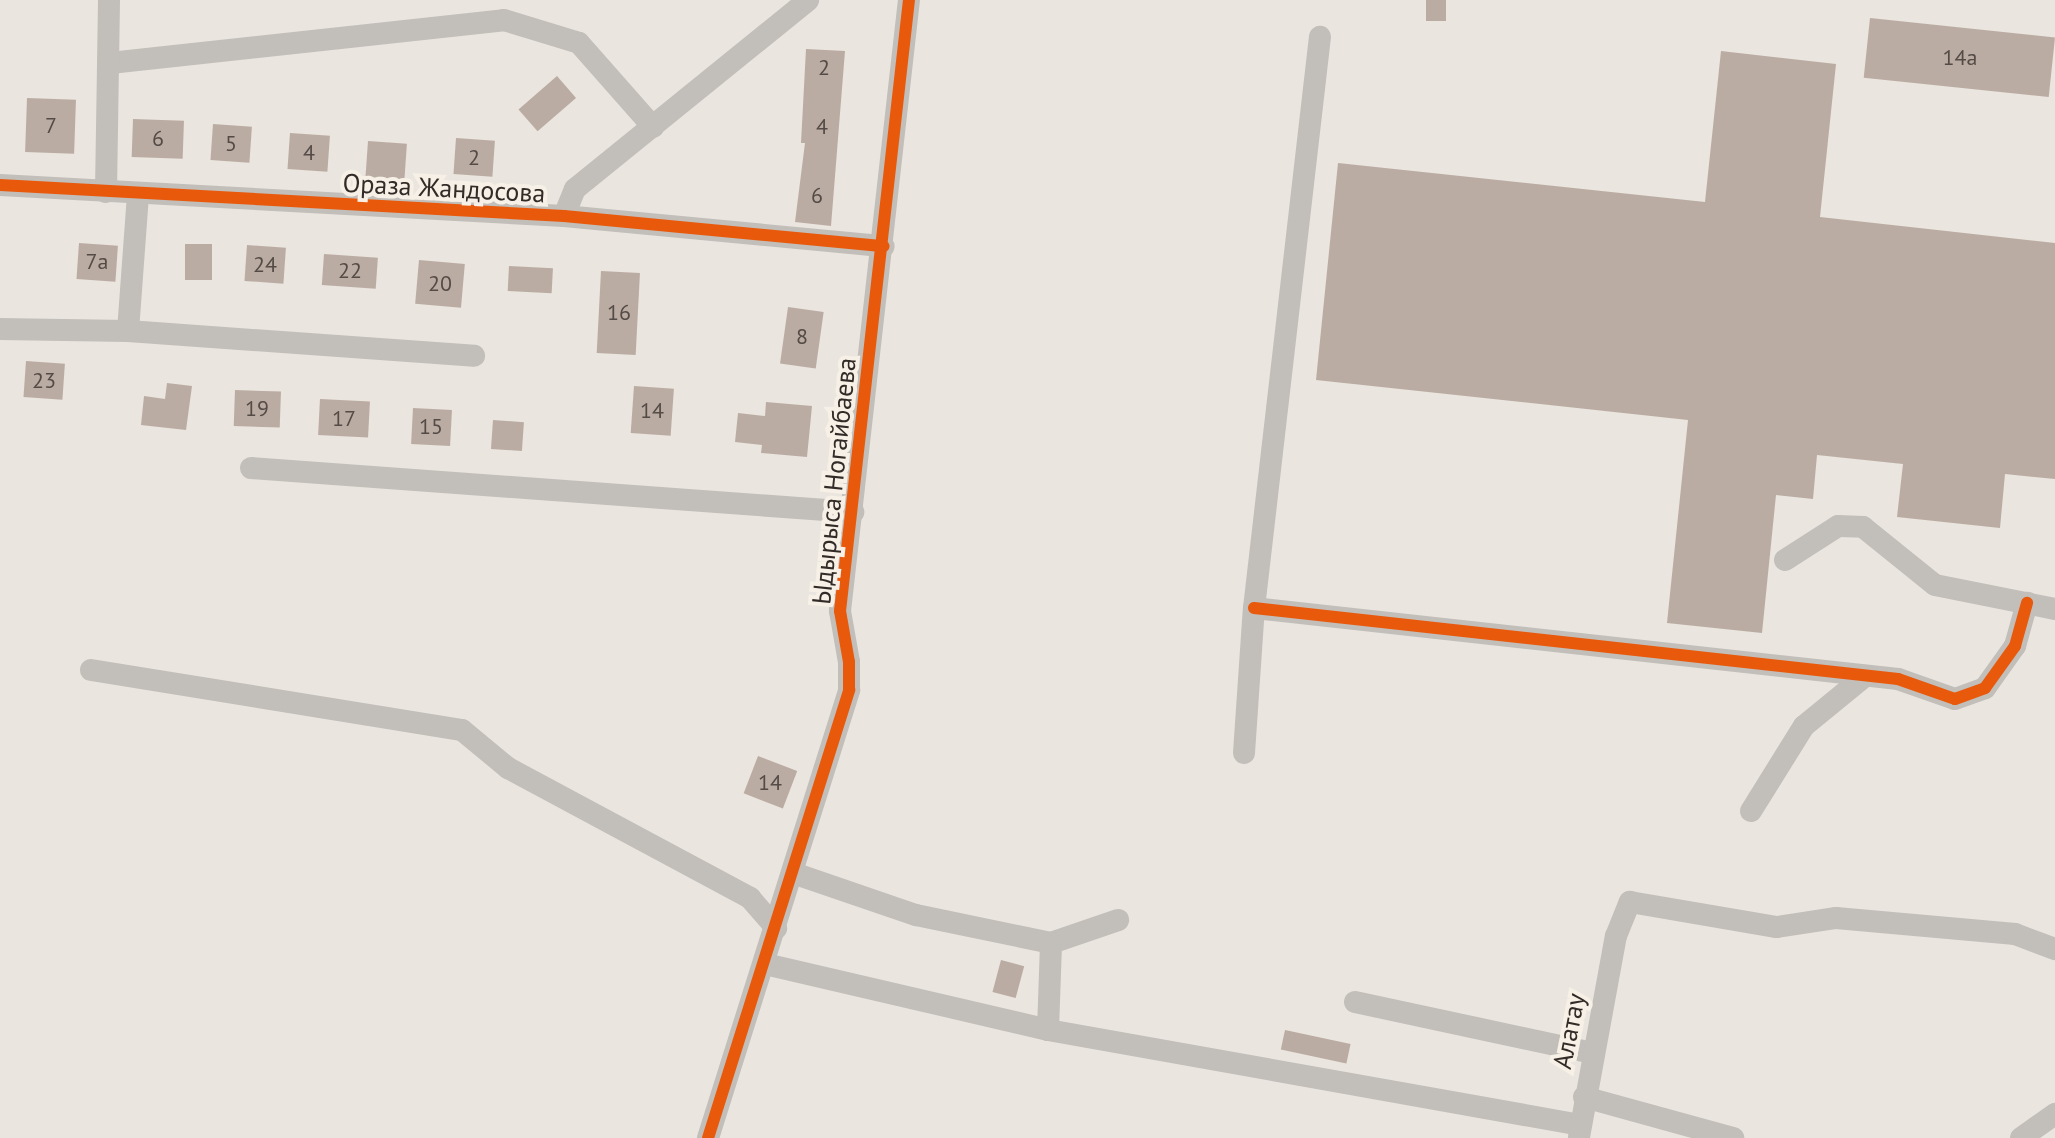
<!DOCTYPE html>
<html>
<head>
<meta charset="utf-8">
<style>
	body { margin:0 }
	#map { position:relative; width:2055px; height:1138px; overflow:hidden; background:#eae5df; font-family:"PT Sans",sans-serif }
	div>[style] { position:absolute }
	.building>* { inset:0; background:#bbaca3; transform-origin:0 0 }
	.minor>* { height:22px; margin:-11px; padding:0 11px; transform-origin:11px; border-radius:11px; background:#c2beb9 }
	.cycleway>* { height:12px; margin:-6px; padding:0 6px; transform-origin:6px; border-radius:6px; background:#e8590c }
	span { translate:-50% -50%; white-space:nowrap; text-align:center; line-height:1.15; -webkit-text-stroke:8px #f6f0e6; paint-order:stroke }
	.number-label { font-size:22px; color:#544b46 }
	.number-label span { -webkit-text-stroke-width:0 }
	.street-label { font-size:26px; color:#322b27 }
</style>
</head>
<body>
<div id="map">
	<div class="building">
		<div style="left:1426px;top:0;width:20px;height:21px"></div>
		<div style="left:1870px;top:18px;width:186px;height:60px;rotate:6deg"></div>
		<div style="clip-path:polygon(806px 49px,845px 51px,831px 226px,795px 222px,805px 143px,801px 143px)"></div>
		<div style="clip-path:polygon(1721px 51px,1836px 64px,1820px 217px,2055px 243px,2055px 479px,2005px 474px,2000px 528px,1897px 517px,1903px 464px,1817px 455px,1813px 499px,1776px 495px,1762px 633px,1667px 623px,1688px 420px,1316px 380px,1338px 163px,1705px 202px)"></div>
		<div style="left:557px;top:76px;width:29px;height:51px;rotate:49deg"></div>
		<div style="left:27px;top:98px;width:49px;height:54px;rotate:2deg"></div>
		<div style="left:133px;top:119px;width:51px;height:38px;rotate:2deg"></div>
		<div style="left:213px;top:124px;width:39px;height:36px;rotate:4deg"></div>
		<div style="left:290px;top:133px;width:40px;height:36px;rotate:4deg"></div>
		<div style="left:456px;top:138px;width:39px;height:36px;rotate:4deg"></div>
		<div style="left:368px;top:141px;width:39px;height:36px;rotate:4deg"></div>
		<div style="left:79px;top:243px;width:39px;height:36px;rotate:4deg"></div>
		<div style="left:185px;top:244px;width:27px;height:36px"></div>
		<div style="left:247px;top:245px;width:39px;height:36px;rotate:4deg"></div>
		<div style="left:324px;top:254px;width:54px;height:31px;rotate:4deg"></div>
		<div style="left:419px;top:260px;width:46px;height:44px;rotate:5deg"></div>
		<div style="left:509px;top:266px;width:44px;height:25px;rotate:3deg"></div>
		<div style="left:601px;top:271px;width:39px;height:82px;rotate:3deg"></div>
		<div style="left:788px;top:307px;width:36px;height:57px;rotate:8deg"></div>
		<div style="left:26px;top:361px;width:39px;height:36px;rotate:4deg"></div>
		<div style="clip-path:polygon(167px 383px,192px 386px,186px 430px,141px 425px,144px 396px,165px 399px)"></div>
		<div style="left:634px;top:386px;width:40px;height:47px;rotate:4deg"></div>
		<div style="left:235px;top:390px;width:46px;height:36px;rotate:2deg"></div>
		<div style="left:320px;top:399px;width:50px;height:36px;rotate:3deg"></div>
		<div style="clip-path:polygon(766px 402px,812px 406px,807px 457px,761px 453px,762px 445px,735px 442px,738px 413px,765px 416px)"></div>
		<div style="left:413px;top:408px;width:39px;height:36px;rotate:3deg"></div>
		<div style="left:493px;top:420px;width:31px;height:29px;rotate:4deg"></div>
		<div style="left:758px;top:756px;width:42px;height:40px;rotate:21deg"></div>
		<div style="left:1001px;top:960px;width:24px;height:33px;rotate:15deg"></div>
		<div style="left:1285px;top:1030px;width:67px;height:20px;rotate:12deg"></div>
	</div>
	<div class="minor">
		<div style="left:110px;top:63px;width:396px;rotate:-6.2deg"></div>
		<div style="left:504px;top:20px;width:78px;rotate:17deg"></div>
		<div style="left:579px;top:43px;width:112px;rotate:48.6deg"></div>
		<div style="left:0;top:185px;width:565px;rotate:3.15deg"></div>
		<div style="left:564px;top:216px;width:321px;rotate:5.4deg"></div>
		<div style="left:106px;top:192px;width:192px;rotate:-89.1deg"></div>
		<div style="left:564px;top:216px;width:29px;rotate:-68deg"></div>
		<div style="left:575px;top:189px;width:300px;rotate:-39deg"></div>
		<div style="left:0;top:329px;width:128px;rotate:0.9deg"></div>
		<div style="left:128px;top:331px;width:347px;rotate:4.1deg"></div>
		<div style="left:128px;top:331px;width:137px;rotate:-85.8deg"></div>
		<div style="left:251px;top:468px;width:604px;rotate:4.18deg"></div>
		<div style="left:1785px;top:560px;width:63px;rotate:-32.7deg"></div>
		<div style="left:1838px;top:526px;width:25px;rotate:2deg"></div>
		<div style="left:1863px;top:527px;width:92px;rotate:38.9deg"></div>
		<div style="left:1935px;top:585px;width:122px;rotate:11.3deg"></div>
		<div style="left:1254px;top:608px;width:648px;rotate:6.29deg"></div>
		<div style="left:1898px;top:679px;width:60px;rotate:19.3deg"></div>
		<div style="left:1955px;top:699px;width:32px;rotate:-20deg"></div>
		<div style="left:1985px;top:688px;width:52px;rotate:-54.5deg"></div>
		<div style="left:2015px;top:646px;width:45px;rotate:-74.4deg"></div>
		<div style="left:91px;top:670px;width:376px;rotate:9.2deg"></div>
		<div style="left:462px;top:730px;width:60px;rotate:39.6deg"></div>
		<div style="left:508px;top:768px;width:275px;rotate:28.2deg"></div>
		<div style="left:750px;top:898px;width:40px;rotate:49deg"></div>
		<div style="left:1244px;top:753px;width:145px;rotate:-86.1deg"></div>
		<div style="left:1254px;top:608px;width:575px;rotate:-83.41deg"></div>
		<div style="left:1751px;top:811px;width:100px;rotate:-58.1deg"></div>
		<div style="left:1804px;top:726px;width:79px;rotate:-39.3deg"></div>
		<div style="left:793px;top:873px;width:130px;rotate:18.9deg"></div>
		<div style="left:916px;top:915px;width:138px;rotate:11.7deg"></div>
		<div style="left:1051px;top:943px;width:71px;rotate:-18.9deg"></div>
		<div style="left:765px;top:964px;width:291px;rotate:13.1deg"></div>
		<div style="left:1048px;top:1030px;width:541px;rotate:10.11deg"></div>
		<div style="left:1355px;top:1002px;width:243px;rotate:12.1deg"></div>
		<div style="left:1048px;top:1030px;width:87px;rotate:-88deg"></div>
		<div style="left:1584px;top:1097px;width:155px;rotate:15.4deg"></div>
		<div style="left:1579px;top:1137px;width:204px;rotate:-79.6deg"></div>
		<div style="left:1616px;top:936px;width:37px;rotate:-68deg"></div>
		<div style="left:1630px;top:902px;width:149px;rotate:9.7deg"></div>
		<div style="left:1777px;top:927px;width:60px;rotate:-8.7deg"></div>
		<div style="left:1836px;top:918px;width:180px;rotate:5.1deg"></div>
		<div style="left:2015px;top:934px;width:43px;rotate:20.6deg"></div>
		<div style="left:708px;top:1138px;width:470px;rotate:-72.5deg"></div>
		<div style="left:849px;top:690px;width:28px;rotate:-90deg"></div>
		<div style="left:849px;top:662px;width:52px;rotate:-100deg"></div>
		<div style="left:840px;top:611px;width:615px;rotate:-83.56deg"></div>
		<div style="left:2021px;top:1138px;width:42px;rotate:-35.2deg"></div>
	</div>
	<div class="cycleway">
		<div style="left:0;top:185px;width:565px;rotate:3.15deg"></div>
		<div style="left:564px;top:216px;width:321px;rotate:5.4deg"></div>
		<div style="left:1254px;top:608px;width:648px;rotate:6.29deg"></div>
		<div style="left:1898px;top:679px;width:60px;rotate:19.3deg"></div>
		<div style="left:1955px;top:699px;width:32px;rotate:-20deg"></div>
		<div style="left:1985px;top:688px;width:52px;rotate:-54.5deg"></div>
		<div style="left:2015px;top:646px;width:45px;rotate:-74.4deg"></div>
		<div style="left:708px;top:1138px;width:470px;rotate:-72.5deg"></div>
		<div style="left:849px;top:690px;width:28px;rotate:-90deg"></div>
		<div style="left:849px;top:662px;width:52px;rotate:-100deg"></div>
		<div style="left:840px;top:611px;width:615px;rotate:-83.56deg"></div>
	</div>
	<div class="number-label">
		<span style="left:1960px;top:58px">14а</span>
		<span style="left:824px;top:68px">2</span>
		<span style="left:51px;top:126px">7</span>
		<span style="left:822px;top:127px">4</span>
		<span style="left:158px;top:139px">6</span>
		<span style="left:231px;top:144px">5</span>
		<span style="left:309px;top:153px">4</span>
		<span style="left:474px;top:158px">2</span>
		<span style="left:817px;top:196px">6</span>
		<span style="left:97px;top:262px">7а</span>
		<span style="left:265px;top:265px">24</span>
		<span style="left:350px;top:271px">22</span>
		<span style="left:440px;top:284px">20</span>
		<span style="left:619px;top:313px">16</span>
		<span style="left:802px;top:337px">8</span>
		<span style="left:44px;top:381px">23</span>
		<span style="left:257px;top:409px">19</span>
		<span style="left:652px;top:411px">14</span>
		<span style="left:344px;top:419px">17</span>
		<span style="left:431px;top:427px">15</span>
		<span style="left:770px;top:783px">14</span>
	</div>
	<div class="street-label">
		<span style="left:444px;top:188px;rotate:3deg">Ораза Жандосова</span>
		<span style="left:834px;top:481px;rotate:-84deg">Ыдырыса Ногайбаева</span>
		<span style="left:1569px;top:1031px;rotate:-79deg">Алатау</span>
	</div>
</div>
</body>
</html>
